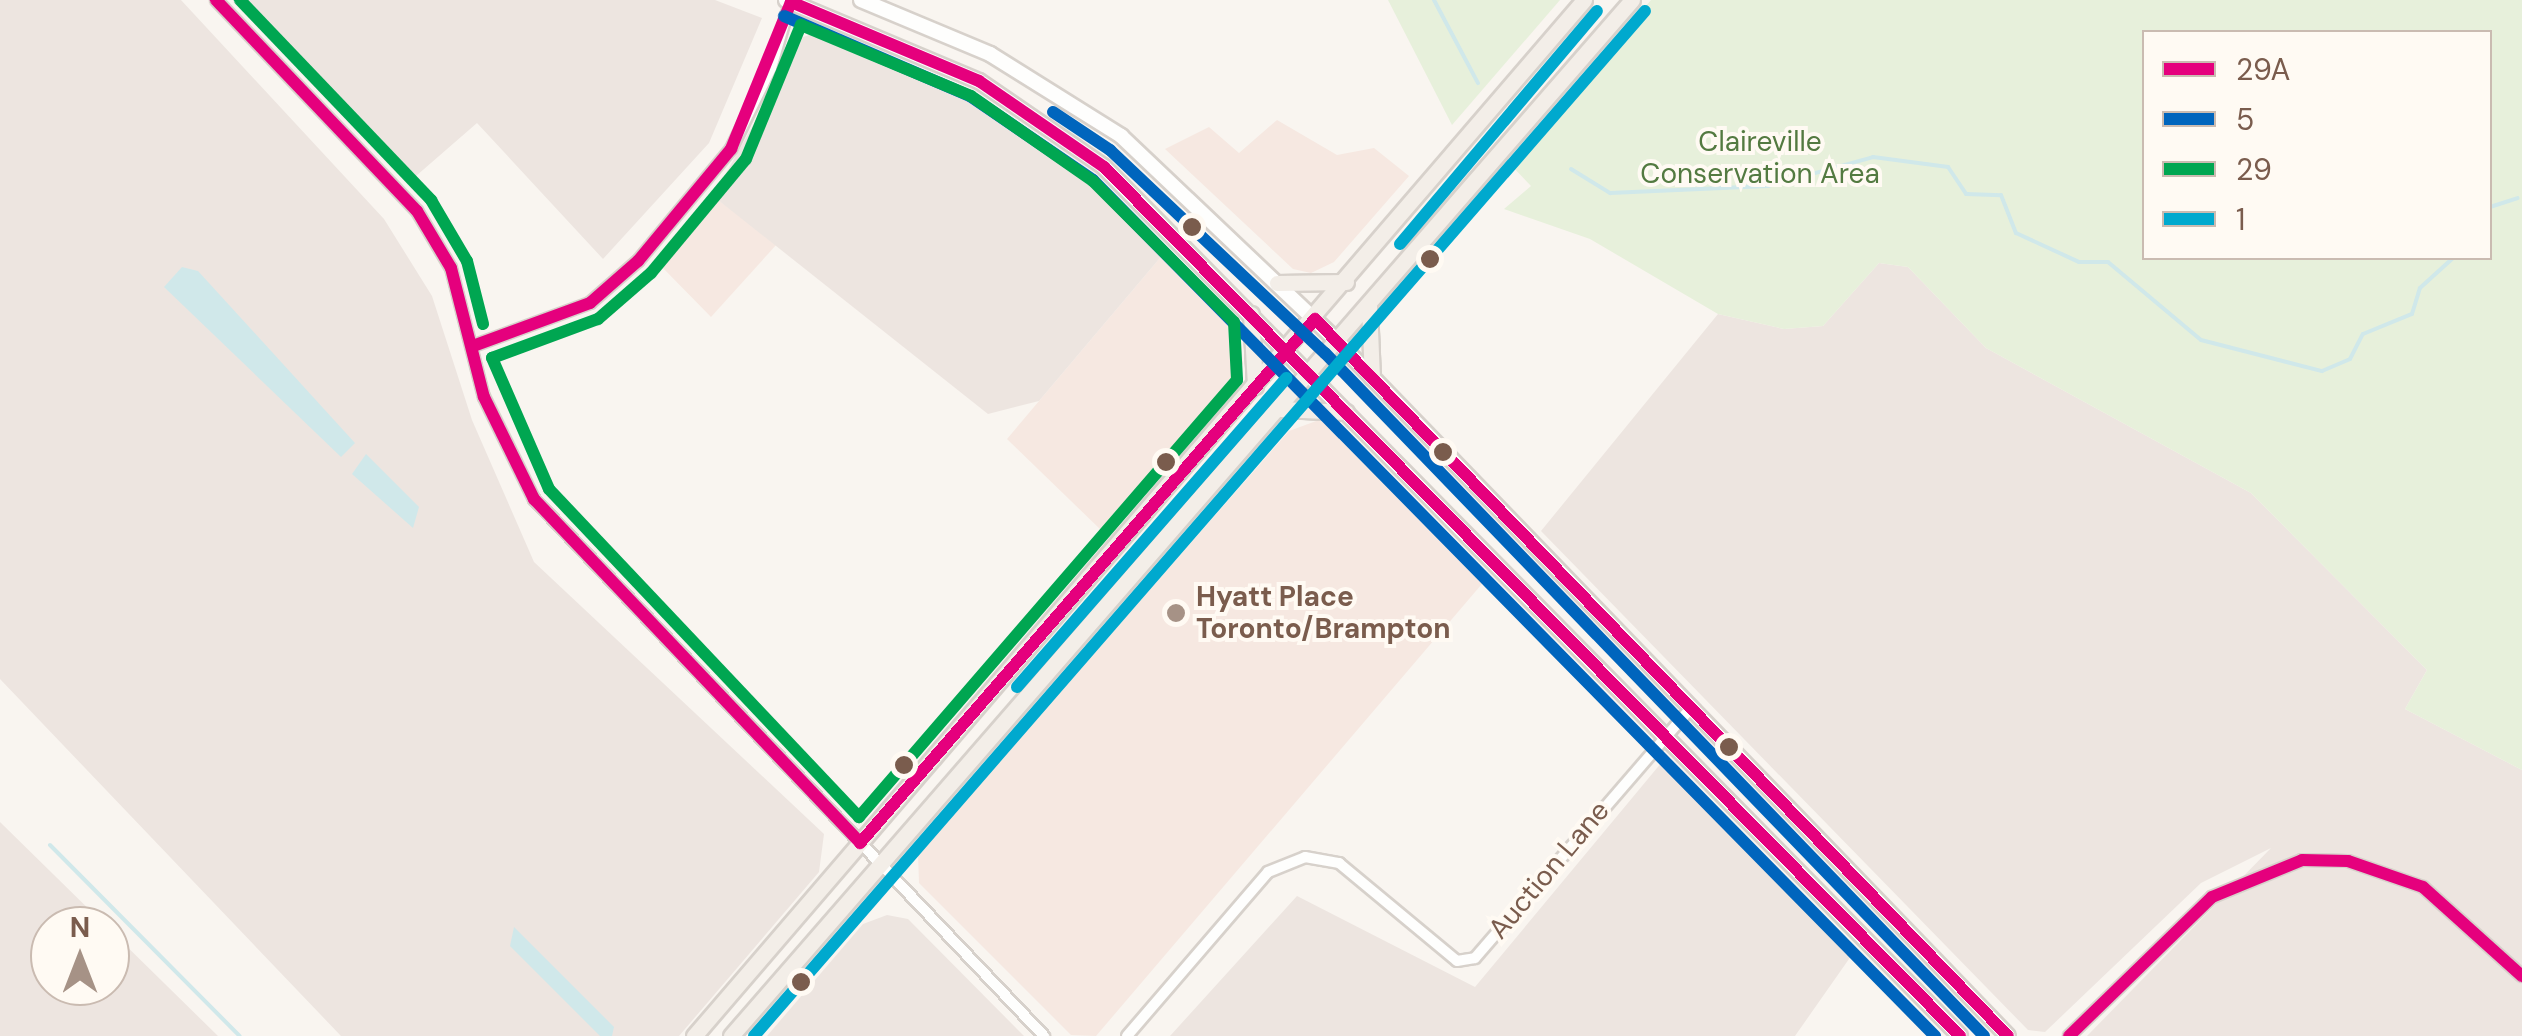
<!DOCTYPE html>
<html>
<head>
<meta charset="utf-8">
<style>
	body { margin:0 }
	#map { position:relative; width:2522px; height:1036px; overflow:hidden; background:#f9f5f0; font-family:"DM Sans",sans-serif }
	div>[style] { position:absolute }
	.commercial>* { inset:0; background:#f6e8e1 }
	.industrial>* { inset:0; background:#ede5e0 }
	.green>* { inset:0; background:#e7f0db }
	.water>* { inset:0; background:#d0e8ea }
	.stream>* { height:4px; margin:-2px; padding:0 2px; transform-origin:2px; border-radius:2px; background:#d0e8ea }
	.roads { filter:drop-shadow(2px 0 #d7d1cb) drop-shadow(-2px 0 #d7d1cb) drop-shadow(0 2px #d7d1cb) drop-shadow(0 -2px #d7d1cb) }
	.street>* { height:10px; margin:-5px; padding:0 5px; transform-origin:5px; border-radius:5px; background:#fefefd }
	.secondary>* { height:14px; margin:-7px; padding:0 7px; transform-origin:7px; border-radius:7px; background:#fefefd }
	.primary>* { height:15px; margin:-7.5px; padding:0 7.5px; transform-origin:7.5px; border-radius:7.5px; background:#f3eee8 }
	.bus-1>* { height:12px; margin:-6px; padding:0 6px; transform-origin:6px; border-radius:6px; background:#e5007d }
	.bus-2>* { height:12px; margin:-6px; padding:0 6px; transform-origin:6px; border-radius:6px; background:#0065bd }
	.bus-3>* { height:12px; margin:-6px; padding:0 6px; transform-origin:6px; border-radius:6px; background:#00a651 }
	.bus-4>* { height:12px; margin:-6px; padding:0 6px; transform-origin:6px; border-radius:6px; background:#00a9ce }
	.dots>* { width:28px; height:28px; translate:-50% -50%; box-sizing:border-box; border:5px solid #fffaf3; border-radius:50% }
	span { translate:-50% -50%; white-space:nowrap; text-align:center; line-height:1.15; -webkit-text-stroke:8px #fffaf3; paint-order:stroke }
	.park-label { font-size:28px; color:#537a41 }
	.poi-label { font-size:28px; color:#7a5c4d; font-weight:700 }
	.left { translate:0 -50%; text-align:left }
	.street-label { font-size:28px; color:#7a5c4d }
	.legend { position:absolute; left:2142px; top:30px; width:350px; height:230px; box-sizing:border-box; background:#fffaf3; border:2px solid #cabbb1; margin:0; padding:12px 18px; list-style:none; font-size:30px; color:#7a5c4d }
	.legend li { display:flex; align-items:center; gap:20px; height:50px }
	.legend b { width:50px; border:2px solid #cabbb1 }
	.north { position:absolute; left:30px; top:906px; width:100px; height:100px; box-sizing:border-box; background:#fffaf3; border:2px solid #cabbb1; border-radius:50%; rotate:0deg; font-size:28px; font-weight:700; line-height:40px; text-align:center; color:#7a5c4d }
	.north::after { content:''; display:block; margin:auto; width:35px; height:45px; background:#a69286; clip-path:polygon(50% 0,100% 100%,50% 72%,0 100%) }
</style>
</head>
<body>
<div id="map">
	<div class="commercial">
		<div style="clip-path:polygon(1277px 120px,1337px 155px,1374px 148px,1409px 176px,1334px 262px,1311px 273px,1293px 269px,1165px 149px,1209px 127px,1239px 153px)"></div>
		<div style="clip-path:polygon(713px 196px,777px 244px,711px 317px,660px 265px)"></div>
		<div style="clip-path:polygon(1165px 252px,1240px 331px,1243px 364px,1102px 531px,1007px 439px)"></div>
		<div style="clip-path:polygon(1319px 420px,1343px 430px,1487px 578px,1096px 1036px,1071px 1035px,919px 883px,918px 854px,1289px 431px)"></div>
	</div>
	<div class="industrial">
		<div style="clip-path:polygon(0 0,181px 0,384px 219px,432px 296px,472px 420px,534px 562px,824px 834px,819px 872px,679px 1036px,341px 1036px,0 679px)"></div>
		<div style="clip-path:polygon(246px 0,715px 0,762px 18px,709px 143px,603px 259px,477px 123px,416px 176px)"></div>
		<div style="clip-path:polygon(816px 33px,1018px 124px,1165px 252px,1039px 401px,988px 414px,713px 196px,803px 37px)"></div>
		<div style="clip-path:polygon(1879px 263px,1908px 267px,1986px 348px,2251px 493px,2427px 670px,2405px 709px,2522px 770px,2522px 1036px,2087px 1036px,2271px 848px,2201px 883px,2045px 1032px,2028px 1030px,1541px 531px,1718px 314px,1784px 329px,1823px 326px)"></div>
		<div style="clip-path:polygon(1662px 762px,1679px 767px,1856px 949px,1795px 1036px,1170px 1036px,1297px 896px,1475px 987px)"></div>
		<div style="clip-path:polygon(0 822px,106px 926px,50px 926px,50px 986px,110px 986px,110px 930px,218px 1036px,0 1036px)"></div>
		<div style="clip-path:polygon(887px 915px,908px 919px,1024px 1036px,767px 1036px,863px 924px)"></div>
	</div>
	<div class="green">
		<div style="clip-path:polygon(1388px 0,1560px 0,1452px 125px)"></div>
		<div style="clip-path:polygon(evenodd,1651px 0,2522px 0,2522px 770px,2405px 709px,2427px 670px,2251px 493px,1986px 348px,1908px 267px,1879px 263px,1823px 326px,1784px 329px,1718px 314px,1590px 239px,1504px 209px,1531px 186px,1510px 164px,1651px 0,2144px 32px,2490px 32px,2490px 258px,2144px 258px,2144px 32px)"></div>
	</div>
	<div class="water">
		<div style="clip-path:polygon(182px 267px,198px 271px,355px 443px,341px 457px,164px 287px)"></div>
		<div style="clip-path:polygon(366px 454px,419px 507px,413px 528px,352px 474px)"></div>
		<div style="clip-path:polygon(514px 927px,614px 1027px,612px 1036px,600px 1036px,510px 946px)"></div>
	</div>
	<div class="stream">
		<div style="left:1434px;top:0;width:94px;rotate:62.1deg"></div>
		<div style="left:1571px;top:169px;width:46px;rotate:31.6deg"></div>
		<div style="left:1610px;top:193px;width:158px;rotate:-2.5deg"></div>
		<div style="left:1768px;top:186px;width:109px;rotate:-15.4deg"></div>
		<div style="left:1873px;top:157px;width:76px;rotate:7.6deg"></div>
		<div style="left:1948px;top:167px;width:32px;rotate:56deg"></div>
		<div style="left:1966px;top:194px;width:35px;rotate:2deg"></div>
		<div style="left:2001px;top:195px;width:41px;rotate:68.5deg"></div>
		<div style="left:2016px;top:233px;width:69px;rotate:24.7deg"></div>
		<div style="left:2079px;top:262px;width:29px"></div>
		<div style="left:2108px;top:262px;width:121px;rotate:40deg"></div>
		<div style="left:2201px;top:340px;width:125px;rotate:14.4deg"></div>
		<div style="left:2322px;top:371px;width:30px;rotate:-23deg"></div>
		<div style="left:2350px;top:359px;width:28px;rotate:-63deg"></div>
		<div style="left:2363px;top:334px;width:53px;rotate:-22.2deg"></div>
		<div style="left:2412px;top:314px;width:27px;rotate:-73deg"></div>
		<div style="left:2420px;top:288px;width:45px;rotate:-42.3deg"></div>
		<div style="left:2490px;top:207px;width:29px;rotate:-18deg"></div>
		<div style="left:50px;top:845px;width:269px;rotate:45.2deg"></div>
	</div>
	<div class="roads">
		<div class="street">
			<div style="left:216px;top:0;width:291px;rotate:46.4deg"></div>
			<div style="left:417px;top:211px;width:66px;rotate:59.2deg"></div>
			<div style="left:451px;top:268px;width:133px;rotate:75.7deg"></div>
			<div style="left:484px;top:397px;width:114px;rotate:63.9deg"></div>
			<div style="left:534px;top:499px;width:741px;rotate:46.48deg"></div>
			<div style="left:473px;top:346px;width:125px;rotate:-20.2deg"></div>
			<div style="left:590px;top:303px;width:64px;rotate:-41.2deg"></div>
			<div style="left:638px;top:261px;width:146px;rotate:-50.3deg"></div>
			<div style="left:731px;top:149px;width:90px;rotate:-63.7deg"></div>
			<div style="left:771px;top:68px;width:71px;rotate:-73.6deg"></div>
			<div style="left:1127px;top:1036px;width:216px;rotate:-49.3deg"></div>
			<div style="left:1268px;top:872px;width:40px;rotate:-22deg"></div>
			<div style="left:1305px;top:857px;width:35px;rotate:10deg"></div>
			<div style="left:1339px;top:863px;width:153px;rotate:39.7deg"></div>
			<div style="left:1457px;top:961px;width:18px;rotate:-9deg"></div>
			<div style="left:1475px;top:958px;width:332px;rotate:-49.2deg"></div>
			<div style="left:2069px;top:1036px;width:199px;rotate:-44.2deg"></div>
			<div style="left:2212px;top:897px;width:97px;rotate:-22.3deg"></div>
			<div style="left:2302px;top:860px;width:46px;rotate:1.2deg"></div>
			<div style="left:2348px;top:861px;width:79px;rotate:19.1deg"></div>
			<div style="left:2423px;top:887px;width:133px;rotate:42deg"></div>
		</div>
		<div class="secondary">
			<div style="left:786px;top:0;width:209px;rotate:22.8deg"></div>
			<div style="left:979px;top:81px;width:152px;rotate:34.5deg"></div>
			<div style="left:1104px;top:167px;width:1220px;rotate:45.43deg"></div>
			<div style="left:861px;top:0;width:140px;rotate:22.7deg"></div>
			<div style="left:990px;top:54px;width:155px;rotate:32deg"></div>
			<div style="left:1121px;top:136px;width:298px;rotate:43.5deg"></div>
			<div style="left:1337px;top:341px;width:966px;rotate:46.01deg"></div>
		</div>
		<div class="primary">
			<div style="left:1277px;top:283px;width:69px;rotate:-0.8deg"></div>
			<div style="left:1369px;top:306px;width:71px;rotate:87.6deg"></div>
			<div style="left:1251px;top:314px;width:72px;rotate:86.8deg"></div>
			<div style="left:1281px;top:409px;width:65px;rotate:2.6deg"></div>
			<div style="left:694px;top:1036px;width:1366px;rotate:-49.34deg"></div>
			<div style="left:731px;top:1036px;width:1373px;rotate:-48.99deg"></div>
		</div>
	</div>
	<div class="bus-1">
		<div style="left:216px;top:0;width:291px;rotate:46.4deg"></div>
		<div style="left:417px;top:211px;width:66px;rotate:59.2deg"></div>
		<div style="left:451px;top:268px;width:133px;rotate:75.7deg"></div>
		<div style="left:484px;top:397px;width:114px;rotate:63.9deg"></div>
		<div style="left:534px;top:499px;width:474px;rotate:46.5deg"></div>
		<div style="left:860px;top:843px;width:694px;rotate:-49.03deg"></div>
		<div style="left:1315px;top:319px;width:997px;rotate:45.98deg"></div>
		<div style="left:473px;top:346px;width:125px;rotate:-20.2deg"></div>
		<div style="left:590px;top:303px;width:64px;rotate:-41.2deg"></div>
		<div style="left:638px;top:261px;width:146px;rotate:-50.3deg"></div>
		<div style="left:731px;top:149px;width:159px;rotate:-67.8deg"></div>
		<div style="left:791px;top:2px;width:204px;rotate:22.8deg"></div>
		<div style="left:979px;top:81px;width:152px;rotate:34.5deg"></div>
		<div style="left:1104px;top:167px;width:1220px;rotate:45.43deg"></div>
		<div style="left:2069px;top:1036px;width:199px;rotate:-44.2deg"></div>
		<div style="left:2212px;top:897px;width:97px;rotate:-22.3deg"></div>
		<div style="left:2302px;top:860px;width:46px;rotate:1.2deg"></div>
		<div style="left:2348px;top:861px;width:79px;rotate:19.1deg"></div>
		<div style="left:2423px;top:887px;width:133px;rotate:42deg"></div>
	</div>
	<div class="bus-2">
		<div style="left:784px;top:16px;width:202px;rotate:23.3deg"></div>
		<div style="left:970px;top:96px;width:149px;rotate:34.3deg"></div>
		<div style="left:1093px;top:180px;width:1201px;rotate:45.47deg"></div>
		<div style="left:1053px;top:112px;width:69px;rotate:33.7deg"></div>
		<div style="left:1110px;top:150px;width:296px;rotate:43.4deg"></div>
		<div style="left:1325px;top:353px;width:949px;rotate:46.02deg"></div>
	</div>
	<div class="bus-3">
		<div style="left:240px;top:0;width:277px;rotate:46.3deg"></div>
		<div style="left:431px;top:200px;width:71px;rotate:59.5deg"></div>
		<div style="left:467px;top:261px;width:65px;rotate:75.7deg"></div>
		<div style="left:801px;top:25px;width:184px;rotate:22.7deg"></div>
		<div style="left:971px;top:96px;width:149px;rotate:34.9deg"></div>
		<div style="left:1093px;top:181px;width:199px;rotate:45deg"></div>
		<div style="left:1234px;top:322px;width:58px;rotate:87deg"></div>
		<div style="left:1237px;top:380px;width:578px;rotate:130.86deg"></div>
		<div style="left:859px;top:817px;width:451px;rotate:-133.4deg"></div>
		<div style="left:549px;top:489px;width:143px;rotate:-113.5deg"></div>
		<div style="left:492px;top:358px;width:113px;rotate:-20.2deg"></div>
		<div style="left:598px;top:319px;width:70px;rotate:-41deg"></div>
		<div style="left:651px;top:273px;width:148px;rotate:-50.2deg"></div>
		<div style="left:746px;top:159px;width:145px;rotate:-67.7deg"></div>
	</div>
	<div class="bus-4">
		<div style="left:1400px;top:244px;width:305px;rotate:-49.8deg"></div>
		<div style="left:1017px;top:687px;width:410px;rotate:-48.9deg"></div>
		<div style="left:754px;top:1036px;width:1358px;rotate:-49deg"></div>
	</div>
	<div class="dots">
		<div style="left:1192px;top:227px;background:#7a5c4d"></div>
		<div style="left:1430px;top:259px;background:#7a5c4d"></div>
		<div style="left:1443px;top:452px;background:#7a5c4d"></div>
		<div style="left:1166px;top:462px;background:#7a5c4d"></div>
		<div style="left:1176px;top:613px;background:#a69286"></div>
		<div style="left:1729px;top:747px;background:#7a5c4d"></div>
		<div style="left:904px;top:765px;background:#7a5c4d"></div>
		<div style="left:801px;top:982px;background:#7a5c4d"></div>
	</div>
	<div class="park-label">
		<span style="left:1760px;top:158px">Claireville<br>Conservation Area</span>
	</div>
	<div class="poi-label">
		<span class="left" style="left:1196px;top:613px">Hyatt Place<br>Toronto/Brampton</span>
	</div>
	<div class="street-label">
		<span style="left:1549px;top:870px;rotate:-50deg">Auction Lane</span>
	</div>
	<ul class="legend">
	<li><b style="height:12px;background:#e5007d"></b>29A</li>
	<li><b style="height:12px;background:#0065bd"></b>5</li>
	<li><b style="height:12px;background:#00a651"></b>29</li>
	<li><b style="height:12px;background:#00a9ce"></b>1</li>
	</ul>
	<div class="north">N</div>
</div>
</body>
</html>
